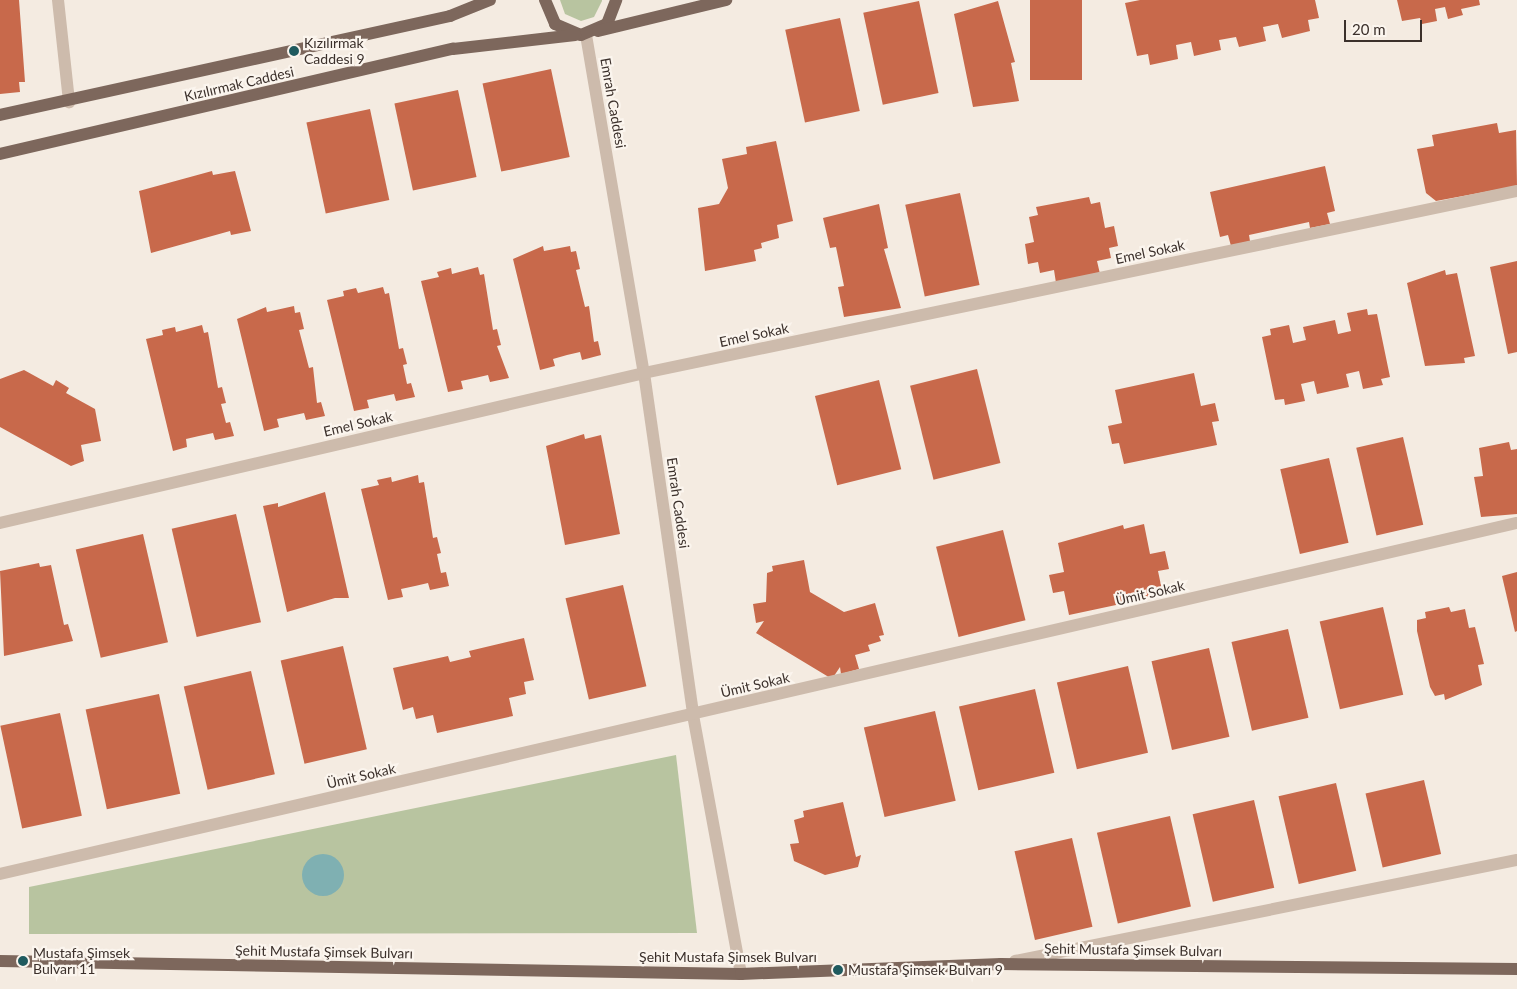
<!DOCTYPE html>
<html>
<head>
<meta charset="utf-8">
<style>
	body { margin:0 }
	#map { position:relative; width:1517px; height:989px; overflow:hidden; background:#f4ebe1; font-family:Lato,sans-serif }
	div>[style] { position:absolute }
	.green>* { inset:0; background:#b8c4a0 }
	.water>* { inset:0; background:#7fb0b2 }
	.round { border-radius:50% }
	.building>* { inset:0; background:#c8694b; transform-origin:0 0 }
	.minor>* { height:12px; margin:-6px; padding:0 6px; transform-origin:6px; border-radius:6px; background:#cdbbac }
	.major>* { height:12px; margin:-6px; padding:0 6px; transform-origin:6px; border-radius:6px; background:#7d675c }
	.dots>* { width:14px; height:14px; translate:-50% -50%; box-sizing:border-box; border:2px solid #fbf5ee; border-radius:50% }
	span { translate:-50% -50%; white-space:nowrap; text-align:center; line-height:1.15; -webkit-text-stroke:4.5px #fbf5ee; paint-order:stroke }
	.poi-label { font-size:14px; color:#3b302b }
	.left { translate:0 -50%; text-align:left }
	.street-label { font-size:14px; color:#3b302b }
	.scale { position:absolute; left:1344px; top:20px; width:78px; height:22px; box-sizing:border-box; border:2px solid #3b302b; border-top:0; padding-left:6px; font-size:15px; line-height:18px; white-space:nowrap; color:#3b302b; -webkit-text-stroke:4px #fbf5ee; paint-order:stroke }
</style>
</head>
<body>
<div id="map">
	<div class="green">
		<div style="clip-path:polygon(560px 0,602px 0,602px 1px,594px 17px,581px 21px,565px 14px)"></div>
		<div style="clip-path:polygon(676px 755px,697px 933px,29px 934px,29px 887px)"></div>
	</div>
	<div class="water">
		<div class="round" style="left:302px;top:854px;width:42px;height:42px"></div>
	</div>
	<div class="building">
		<div style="clip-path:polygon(0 0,19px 0,25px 82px,19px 82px,20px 92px,0 94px)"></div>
		<div style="left:1030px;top:0;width:52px;height:80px"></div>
		<div style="clip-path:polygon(1140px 0,1315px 0,1319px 18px,1308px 20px,1310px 31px,1282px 38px,1278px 24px,1263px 27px,1266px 41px,1239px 47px,1236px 37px,1219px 40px,1221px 50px,1194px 56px,1191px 42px,1176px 45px,1178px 59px,1150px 65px,1148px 54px,1137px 56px,1125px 3px)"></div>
		<div style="clip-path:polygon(1397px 0,1479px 0,1480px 5px,1461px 9px,1463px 15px,1448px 19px,1445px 7px,1435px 9px,1437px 21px,1422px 24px,1420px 18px,1402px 21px)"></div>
		<div style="left:919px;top:1px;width:94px;height:57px;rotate:78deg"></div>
		<div style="clip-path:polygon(998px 1px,1015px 62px,1011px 63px,1019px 101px,973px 107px,954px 14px)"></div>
		<div style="left:840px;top:18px;width:95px;height:56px;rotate:78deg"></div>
		<div style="left:551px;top:69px;width:90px;height:70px;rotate:78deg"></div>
		<div style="left:458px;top:90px;width:89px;height:65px;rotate:78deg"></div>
		<div style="left:370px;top:109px;width:93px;height:65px;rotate:78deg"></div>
		<div style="clip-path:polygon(1497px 123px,1499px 133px,1516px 130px,1517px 186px,1436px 201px,1426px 193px,1417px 149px,1434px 146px,1432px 135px)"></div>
		<div style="clip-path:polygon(776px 141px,793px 221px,777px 225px,779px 238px,761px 243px,762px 248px,754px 250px,756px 261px,705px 271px,698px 208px,719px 204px,728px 188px,722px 159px,747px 154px,746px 147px)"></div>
		<div style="clip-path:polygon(1325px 166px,1335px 211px,1327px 213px,1330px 224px,1310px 228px,1309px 222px,1249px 235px,1250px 241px,1231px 246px,1228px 235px,1220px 237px,1210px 192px)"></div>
		<div style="clip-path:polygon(212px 171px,213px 175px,235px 171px,251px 231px,231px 235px,230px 231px,151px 253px,139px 191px)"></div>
		<div style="left:960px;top:193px;width:94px;height:56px;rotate:78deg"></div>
		<div style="clip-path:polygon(1089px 197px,1091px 204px,1100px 202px,1105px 228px,1114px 226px,1118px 246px,1109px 248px,1111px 258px,1097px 261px,1100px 274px,1056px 283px,1054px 270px,1040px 273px,1038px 262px,1028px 264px,1025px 244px,1034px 242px,1029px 217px,1038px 215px,1036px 207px)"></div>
		<div style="clip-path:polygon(879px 204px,888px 248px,884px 249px,901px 308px,844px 317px,838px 287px,844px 286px,836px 247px,830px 248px,823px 218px)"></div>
		<div style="clip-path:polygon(543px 246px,544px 251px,570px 246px,571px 252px,576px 251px,580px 269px,576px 270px,585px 307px,589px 306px,594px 342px,598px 341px,601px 355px,582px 360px,580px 352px,567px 355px,553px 359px,555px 366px,540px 370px,513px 259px)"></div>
		<div style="clip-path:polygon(1517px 261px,1517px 352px,1508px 354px,1490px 267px)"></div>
		<div style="clip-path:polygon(478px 267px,480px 275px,484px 274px,493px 330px,497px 329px,501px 345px,497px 346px,509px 378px,490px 382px,488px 375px,475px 378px,461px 381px,463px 389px,448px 392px,421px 281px,439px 277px,437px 272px,451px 268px,452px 274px)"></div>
		<div style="clip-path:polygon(1445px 270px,1446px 275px,1457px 273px,1475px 356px,1464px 358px,1465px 363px,1425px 366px,1407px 283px)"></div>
		<div style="clip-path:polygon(383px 287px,385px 294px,389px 293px,399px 349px,403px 348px,407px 364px,403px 365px,407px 384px,411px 383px,415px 397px,396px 401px,394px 394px,380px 397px,367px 400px,369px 408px,354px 411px,327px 300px,344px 296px,343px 291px,356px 288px,358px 293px)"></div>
		<div style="clip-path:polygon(294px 306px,295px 313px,300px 312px,304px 329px,299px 330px,309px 368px,313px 367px,317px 403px,321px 402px,325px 416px,306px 420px,304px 413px,277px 419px,279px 427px,264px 431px,237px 319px,266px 307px,267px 312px)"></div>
		<div style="clip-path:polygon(1367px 309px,1368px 315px,1377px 314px,1390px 377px,1381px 379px,1383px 385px,1363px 389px,1359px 371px,1346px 374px,1349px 387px,1317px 394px,1314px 381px,1301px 384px,1305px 401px,1285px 405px,1284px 399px,1275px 400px,1262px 337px,1271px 335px,1270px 329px,1289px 325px,1293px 343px,1306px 340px,1303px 327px,1335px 320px,1338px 334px,1351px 331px,1347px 313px)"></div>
		<div style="clip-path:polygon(202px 325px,204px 333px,208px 332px,218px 388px,222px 387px,226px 403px,221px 404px,226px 423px,230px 422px,234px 436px,215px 440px,213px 433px,199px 436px,186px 439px,187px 447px,173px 451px,146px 339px,163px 335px,162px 330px,175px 327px,176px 332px)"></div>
		<div style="left:977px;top:369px;width:97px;height:69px;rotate:76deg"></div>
		<div style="clip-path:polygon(24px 370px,53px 386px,56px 380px,69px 388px,66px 393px,95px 409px,101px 441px,81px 445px,84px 461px,71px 466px,0 427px,0 379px)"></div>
		<div style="clip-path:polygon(1194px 373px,1201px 406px,1215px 403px,1219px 421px,1212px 422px,1217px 445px,1124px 464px,1119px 443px,1112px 444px,1108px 426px,1122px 423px,1115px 390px)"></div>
		<div style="left:879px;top:380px;width:92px;height:66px;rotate:76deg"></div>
		<div style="clip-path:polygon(584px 434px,585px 439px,601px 435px,620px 534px,565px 545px,546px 446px)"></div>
		<div style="left:1403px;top:437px;width:90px;height:48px;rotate:77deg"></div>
		<div style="clip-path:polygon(1509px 442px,1511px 450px,1517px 449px,1517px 514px,1481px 517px,1474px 477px,1483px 476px,1479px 448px)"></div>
		<div style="left:1329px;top:458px;width:87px;height:50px;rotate:77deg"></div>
		<div style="clip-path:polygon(418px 475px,419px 483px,424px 482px,433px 538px,437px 537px,441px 553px,437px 554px,441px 573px,446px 572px,449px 586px,430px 590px,428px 583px,415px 586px,401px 589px,403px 597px,388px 600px,361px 489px,379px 485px,377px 480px,391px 477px,392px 482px)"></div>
		<div style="clip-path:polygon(325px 492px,349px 598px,335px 598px,287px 612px,263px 506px,278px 503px,278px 507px)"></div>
		<div style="left:236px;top:514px;width:111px;height:66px;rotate:77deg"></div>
		<div style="clip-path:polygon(1144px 524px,1150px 554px,1165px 551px,1169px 569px,1158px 571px,1163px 595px,1069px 615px,1064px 591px,1053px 593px,1049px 575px,1064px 572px,1058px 543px,1123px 525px,1124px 529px)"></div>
		<div style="left:1003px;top:530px;width:93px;height:69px;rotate:76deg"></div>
		<div style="left:143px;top:534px;width:111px;height:69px;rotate:77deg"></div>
		<div style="clip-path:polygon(804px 560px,810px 592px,844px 612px,875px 603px,884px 635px,879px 636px,881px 641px,868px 645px,870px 651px,855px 655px,859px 669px,841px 674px,840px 667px,832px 679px,756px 633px,764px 621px,756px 623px,753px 604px,766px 602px,767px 573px,773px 571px,772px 566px)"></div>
		<div style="clip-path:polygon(39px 563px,40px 567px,51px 565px,64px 625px,68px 624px,73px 641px,4px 656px,0 571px)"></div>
		<div style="clip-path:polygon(1517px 572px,1517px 631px,1515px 632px,1502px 576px)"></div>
		<div style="left:623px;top:585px;width:104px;height:59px;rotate:77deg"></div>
		<div style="left:1383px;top:607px;width:90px;height:65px;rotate:77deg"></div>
		<div style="clip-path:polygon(1449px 607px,1451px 612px,1465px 609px,1469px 628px,1475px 627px,1484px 664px,1478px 665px,1482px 685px,1445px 700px,1444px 694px,1435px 696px,1430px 687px,1417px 631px,1417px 620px,1426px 618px,1425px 612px)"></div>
		<div style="left:1288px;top:629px;width:91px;height:58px;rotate:77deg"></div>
		<div style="clip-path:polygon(524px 638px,534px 680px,524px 682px,526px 694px,509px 698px,513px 716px,437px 733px,433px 715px,416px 719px,413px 707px,403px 710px,393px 668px,448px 656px,450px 662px,471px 657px,469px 651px)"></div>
		<div style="left:343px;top:646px;width:106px;height:64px;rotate:77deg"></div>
		<div style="left:1209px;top:648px;width:91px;height:59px;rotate:77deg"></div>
		<div style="left:1128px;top:666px;width:89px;height:73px;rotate:77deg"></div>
		<div style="left:251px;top:671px;width:106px;height:69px;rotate:77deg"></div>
		<div style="left:1035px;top:689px;width:86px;height:78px;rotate:77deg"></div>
		<div style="left:159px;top:694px;width:102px;height:75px;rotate:78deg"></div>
		<div style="left:935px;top:711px;width:92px;height:73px;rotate:77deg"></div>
		<div style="left:60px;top:713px;width:105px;height:61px;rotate:78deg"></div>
		<div style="left:1424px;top:780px;width:76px;height:60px;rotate:77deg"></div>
		<div style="left:1336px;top:783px;width:90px;height:59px;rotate:77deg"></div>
		<div style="left:1254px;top:800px;width:90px;height:63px;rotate:77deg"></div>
		<div style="clip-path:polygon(843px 802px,856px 857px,861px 855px,858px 867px,825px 875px,794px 861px,790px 844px,799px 843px,794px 820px,804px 817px,803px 811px)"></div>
		<div style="left:1170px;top:816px;width:93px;height:75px;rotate:77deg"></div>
		<div style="left:1072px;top:838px;width:91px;height:59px;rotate:77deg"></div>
	</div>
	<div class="minor">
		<div style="left:58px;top:0;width:103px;rotate:83.8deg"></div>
		<div style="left:586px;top:35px;width:343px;rotate:80.3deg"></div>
		<div style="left:644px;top:373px;width:345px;rotate:81.8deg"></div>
		<div style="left:693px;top:715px;width:263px;rotate:79.5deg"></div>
		<div style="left:0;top:523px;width:661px;rotate:-13.11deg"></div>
		<div style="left:644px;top:373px;width:892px;rotate:-11.78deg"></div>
		<div style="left:0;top:874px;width:1557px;rotate:-13.03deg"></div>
		<div style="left:1015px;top:961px;width:512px;rotate:-11.38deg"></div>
	</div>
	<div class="major">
		<div style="left:545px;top:0;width:26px;rotate:67deg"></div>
		<div style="left:555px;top:24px;width:28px;rotate:23deg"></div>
		<div style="left:581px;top:35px;width:28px;rotate:-23deg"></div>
		<div style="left:607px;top:24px;width:26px;rotate:-69deg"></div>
		<div style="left:598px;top:31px;width:132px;rotate:-13.6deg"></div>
		<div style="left:0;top:115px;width:461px;rotate:-12.4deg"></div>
		<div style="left:450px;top:16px;width:43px;rotate:-21.8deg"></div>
		<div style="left:0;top:154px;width:465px;rotate:-13.1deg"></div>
		<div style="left:453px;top:49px;width:123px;rotate:-6.5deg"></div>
		<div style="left:0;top:961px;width:741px;rotate:1.01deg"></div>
		<div style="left:741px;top:974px;width:260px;rotate:-2.2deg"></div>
		<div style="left:1001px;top:964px;width:516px;rotate:0.56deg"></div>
	</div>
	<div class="dots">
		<div style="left:294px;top:51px;background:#1f5a5e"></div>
		<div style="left:23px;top:961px;background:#1f5a5e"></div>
		<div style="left:838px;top:970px;background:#1f5a5e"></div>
	</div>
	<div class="poi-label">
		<span class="left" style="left:304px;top:51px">Kızılırmak<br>Caddesi 9</span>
		<span class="left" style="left:33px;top:961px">Mustafa Şimsek<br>Bulvarı 11</span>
		<span class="left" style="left:848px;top:970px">Mustafa Şimsek Bulvarı 9</span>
	</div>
	<div class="street-label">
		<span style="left:239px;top:84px;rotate:-13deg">Kızılırmak Caddesi</span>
		<span style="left:613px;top:103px;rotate:80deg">Emrah Caddesi</span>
		<span style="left:1150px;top:252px;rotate:-12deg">Emel Sokak</span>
		<span style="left:754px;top:335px;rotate:-12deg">Emel Sokak</span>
		<span style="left:358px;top:424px;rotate:-13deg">Emel Sokak</span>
		<span style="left:678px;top:503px;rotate:82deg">Emrah Caddesi</span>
		<span style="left:1150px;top:593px;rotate:-13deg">Ümit Sokak</span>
		<span style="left:755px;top:685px;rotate:-13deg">Ümit Sokak</span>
		<span style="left:361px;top:776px;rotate:-13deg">Ümit Sokak</span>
		<span style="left:1133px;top:950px;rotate:1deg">Şehit Mustafa Şimsek Bulvarı</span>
		<span style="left:324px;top:952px;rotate:1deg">Şehit Mustafa Şimsek Bulvarı</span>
		<span style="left:728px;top:957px">Şehit Mustafa Şimsek Bulvarı</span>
	</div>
	<div class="scale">20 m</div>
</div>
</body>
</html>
